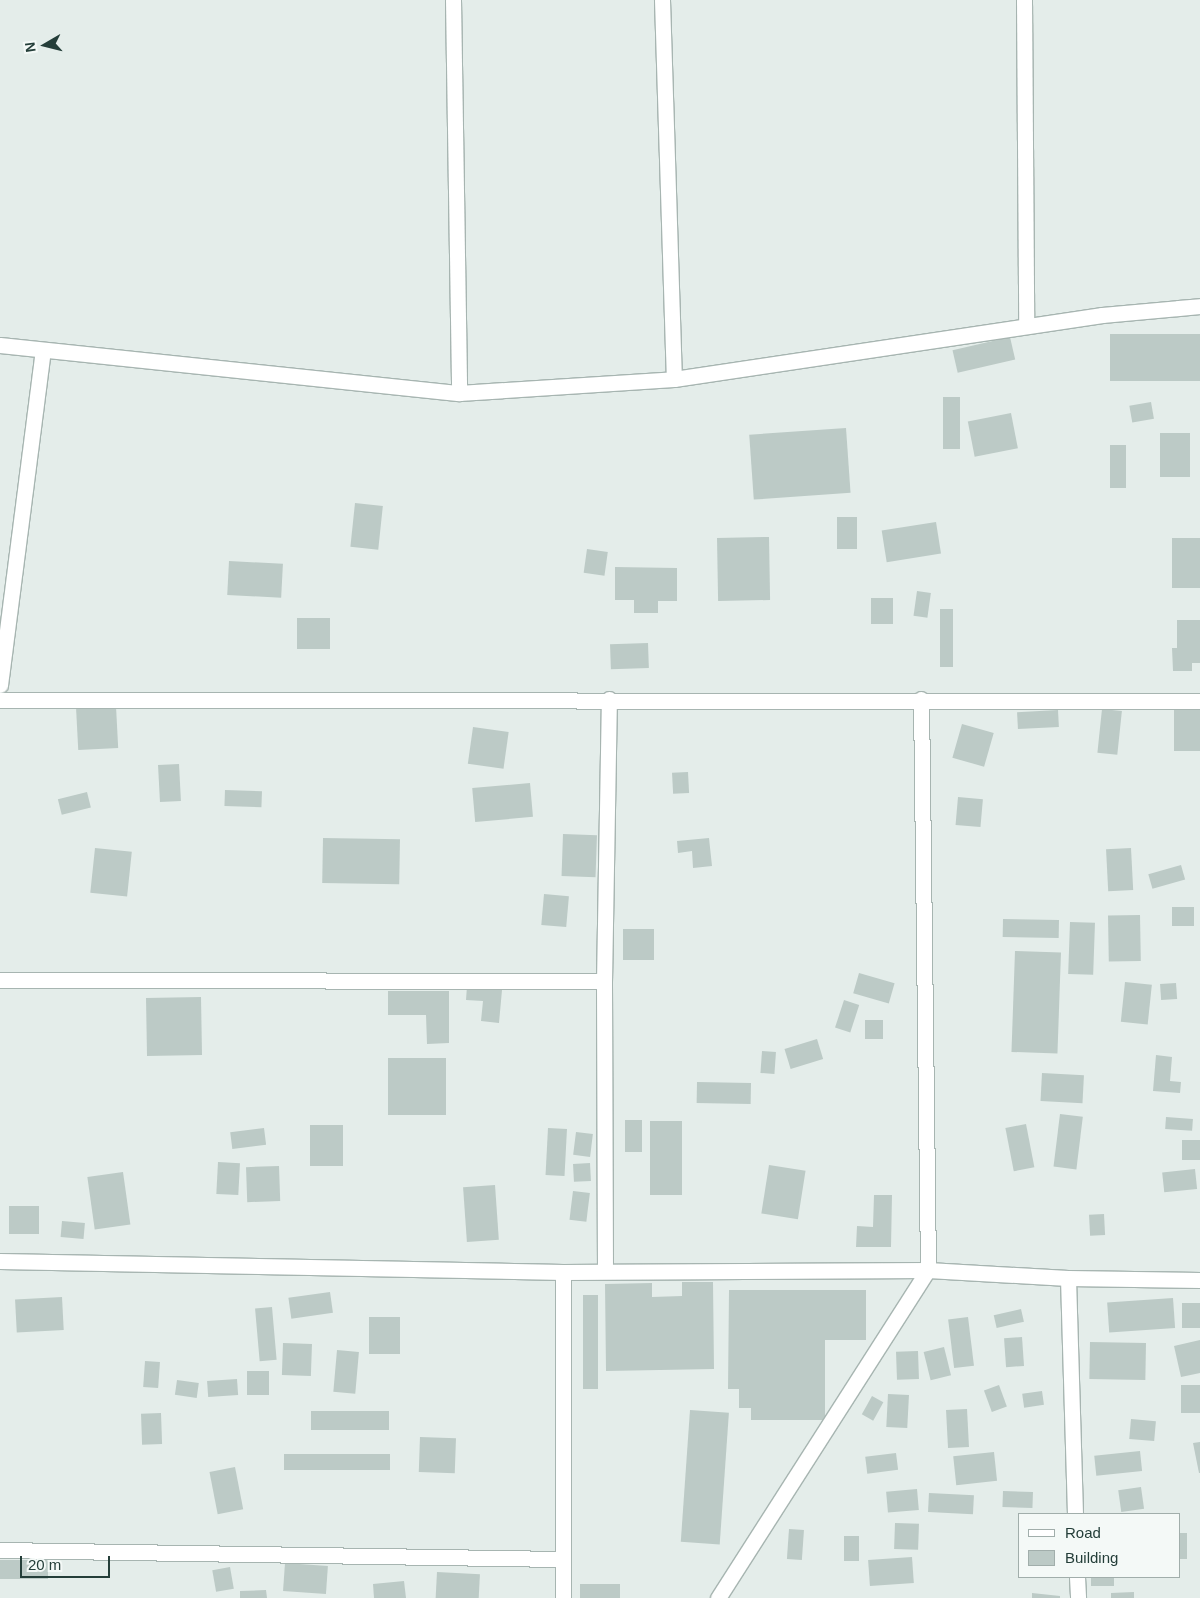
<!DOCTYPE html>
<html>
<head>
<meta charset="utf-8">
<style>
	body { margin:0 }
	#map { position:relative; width:1200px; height:1598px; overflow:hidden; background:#e4edea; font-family:Arial,sans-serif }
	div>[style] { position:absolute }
	.building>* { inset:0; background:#bccac6; transform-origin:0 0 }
	.roads { filter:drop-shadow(1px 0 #a7b5b1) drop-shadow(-1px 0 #a7b5b1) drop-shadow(0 1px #a7b5b1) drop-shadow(0 -1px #a7b5b1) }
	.minor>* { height:15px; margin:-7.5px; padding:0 7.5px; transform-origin:7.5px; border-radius:7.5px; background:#fff }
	span { translate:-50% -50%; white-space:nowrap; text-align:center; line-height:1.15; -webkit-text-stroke:4.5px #f4f9f7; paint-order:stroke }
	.legend { position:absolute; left:1018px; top:1513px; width:162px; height:65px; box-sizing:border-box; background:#f4f9f7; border:1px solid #a1aeab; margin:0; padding:6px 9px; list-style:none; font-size:15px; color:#243e39 }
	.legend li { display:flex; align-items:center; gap:10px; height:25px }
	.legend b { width:25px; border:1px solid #a1aeab }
	.north { position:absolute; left:20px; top:20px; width:50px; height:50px; -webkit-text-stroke:4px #f4f9f7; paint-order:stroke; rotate:262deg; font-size:14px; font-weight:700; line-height:20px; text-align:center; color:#243e39 }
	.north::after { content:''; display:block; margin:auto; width:18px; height:22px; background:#243e39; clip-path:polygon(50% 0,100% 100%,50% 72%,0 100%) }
	.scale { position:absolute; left:20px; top:1556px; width:90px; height:22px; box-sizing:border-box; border:2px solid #243e39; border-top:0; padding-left:6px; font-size:15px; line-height:18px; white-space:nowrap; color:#243e39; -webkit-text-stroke:4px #f4f9f7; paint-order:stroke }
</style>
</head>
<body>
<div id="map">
	<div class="building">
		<div style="left:1200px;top:334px;width:47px;height:90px;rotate:90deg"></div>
		<div style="left:1010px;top:337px;width:23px;height:59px;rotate:77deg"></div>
		<div style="left:943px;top:397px;width:17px;height:52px"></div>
		<div style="left:1151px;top:402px;width:17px;height:22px;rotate:80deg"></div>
		<div style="left:1011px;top:413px;width:36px;height:44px;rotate:79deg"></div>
		<div style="left:846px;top:428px;width:65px;height:97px;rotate:86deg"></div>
		<div style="left:1160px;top:433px;width:30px;height:44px"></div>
		<div style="left:1110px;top:445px;width:16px;height:43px"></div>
		<div style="left:355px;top:503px;width:28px;height:44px;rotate:6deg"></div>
		<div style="left:837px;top:517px;width:20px;height:32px"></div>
		<div style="left:936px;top:522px;width:32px;height:55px;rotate:81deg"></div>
		<div style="left:769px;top:537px;width:63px;height:52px;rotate:89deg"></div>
		<div style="left:1200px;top:538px;width:50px;height:28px;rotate:90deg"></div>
		<div style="left:587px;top:549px;width:21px;height:24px;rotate:8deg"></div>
		<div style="left:229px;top:561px;width:54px;height:34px;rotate:3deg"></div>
		<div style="clip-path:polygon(615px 567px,677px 568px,677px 601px,658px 601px,658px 613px,634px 613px,634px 600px,615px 600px)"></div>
		<div style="left:917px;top:591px;width:14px;height:25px;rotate:8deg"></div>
		<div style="left:871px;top:598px;width:22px;height:26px"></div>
		<div style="left:940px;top:609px;width:13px;height:58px"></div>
		<div style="left:297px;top:618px;width:33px;height:31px"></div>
		<div style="clip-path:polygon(1177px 620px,1200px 620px,1200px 663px,1192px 663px,1192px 671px,1173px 671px,1172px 648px,1177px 648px)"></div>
		<div style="left:648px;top:643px;width:25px;height:38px;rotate:88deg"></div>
		<div style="left:116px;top:706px;width:42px;height:40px;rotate:87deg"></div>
		<div style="left:1200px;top:707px;width:44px;height:26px;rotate:90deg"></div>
		<div style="left:1102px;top:709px;width:20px;height:44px;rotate:6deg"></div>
		<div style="left:1058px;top:710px;width:17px;height:41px;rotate:87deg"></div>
		<div style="left:962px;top:724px;width:33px;height:35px;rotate:16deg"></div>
		<div style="left:473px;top:727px;width:36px;height:37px;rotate:8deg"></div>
		<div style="left:179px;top:764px;width:37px;height:21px;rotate:87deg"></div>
		<div style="left:688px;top:772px;width:21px;height:16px;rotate:87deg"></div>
		<div style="left:530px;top:783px;width:34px;height:58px;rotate:85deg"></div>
		<div style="left:225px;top:790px;width:37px;height:16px;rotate:2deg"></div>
		<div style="left:87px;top:792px;width:16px;height:30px;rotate:76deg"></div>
		<div style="left:958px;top:797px;width:25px;height:28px;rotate:5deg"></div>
		<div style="left:563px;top:834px;width:34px;height:42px;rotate:2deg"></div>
		<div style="left:323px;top:838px;width:77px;height:45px;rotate:1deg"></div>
		<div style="clip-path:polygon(709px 838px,712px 866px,693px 868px,692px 851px,678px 853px,677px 841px)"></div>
		<div style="left:95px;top:848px;width:37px;height:45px;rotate:6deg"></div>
		<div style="left:1131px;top:848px;width:42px;height:25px;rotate:87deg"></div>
		<div style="left:1181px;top:865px;width:15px;height:34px;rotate:74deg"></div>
		<div style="left:544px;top:894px;width:25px;height:31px;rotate:5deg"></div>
		<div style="left:1172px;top:907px;width:22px;height:19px"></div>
		<div style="left:1140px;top:915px;width:46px;height:32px;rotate:89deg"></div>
		<div style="left:1003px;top:919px;width:56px;height:18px;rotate:1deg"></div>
		<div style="left:1070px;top:922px;width:25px;height:52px;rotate:2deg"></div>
		<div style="left:623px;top:929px;width:31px;height:31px"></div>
		<div style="left:1015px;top:951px;width:46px;height:101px;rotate:2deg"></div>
		<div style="left:859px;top:973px;width:37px;height:21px;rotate:16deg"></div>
		<div style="left:1125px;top:982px;width:27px;height:40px;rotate:6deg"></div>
		<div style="left:1176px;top:983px;width:16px;height:16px;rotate:86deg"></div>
		<div style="clip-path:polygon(467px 986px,502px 990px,499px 1023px,481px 1021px,483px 1001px,466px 1000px)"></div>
		<div style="clip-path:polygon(388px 991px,449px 991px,449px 1043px,427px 1044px,426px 1015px,388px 1015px)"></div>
		<div style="left:201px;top:997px;width:58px;height:55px;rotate:89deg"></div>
		<div style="left:844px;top:1000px;width:16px;height:29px;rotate:18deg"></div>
		<div style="left:865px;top:1020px;width:18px;height:19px"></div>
		<div style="left:817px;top:1039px;width:21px;height:34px;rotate:73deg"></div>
		<div style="left:762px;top:1051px;width:14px;height:22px;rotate:4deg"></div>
		<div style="clip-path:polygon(1156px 1055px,1172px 1057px,1170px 1081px,1181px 1082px,1180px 1093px,1153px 1091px)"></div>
		<div style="left:388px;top:1058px;width:58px;height:57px"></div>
		<div style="left:1042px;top:1073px;width:42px;height:28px;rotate:3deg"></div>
		<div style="left:697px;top:1082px;width:54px;height:21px;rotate:1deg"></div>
		<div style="left:1060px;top:1114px;width:23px;height:53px;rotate:7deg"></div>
		<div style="left:1166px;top:1117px;width:27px;height:12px;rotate:4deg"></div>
		<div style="left:625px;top:1120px;width:17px;height:32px"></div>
		<div style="left:650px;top:1121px;width:32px;height:74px"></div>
		<div style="left:1026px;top:1124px;width:44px;height:21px;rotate:79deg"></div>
		<div style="left:310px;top:1125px;width:33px;height:41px"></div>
		<div style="left:264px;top:1128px;width:17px;height:34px;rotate:83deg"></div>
		<div style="left:548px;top:1128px;width:19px;height:47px;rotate:3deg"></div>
		<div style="left:576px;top:1132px;width:17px;height:23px;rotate:7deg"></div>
		<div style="left:1182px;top:1140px;width:18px;height:20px"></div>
		<div style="left:218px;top:1162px;width:22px;height:32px;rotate:3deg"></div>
		<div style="left:590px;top:1163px;width:18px;height:17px;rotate:87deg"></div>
		<div style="left:769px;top:1165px;width:37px;height:49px;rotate:9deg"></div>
		<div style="left:279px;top:1166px;width:35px;height:33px;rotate:88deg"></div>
		<div style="left:1195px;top:1169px;width:20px;height:33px;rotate:84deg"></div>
		<div style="left:123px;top:1172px;width:53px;height:36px;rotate:82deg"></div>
		<div style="left:495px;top:1185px;width:55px;height:32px;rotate:86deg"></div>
		<div style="left:573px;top:1191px;width:17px;height:29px;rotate:7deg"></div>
		<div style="clip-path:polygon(874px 1195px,892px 1195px,891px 1247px,856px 1247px,857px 1226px,873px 1227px)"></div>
		<div style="left:9px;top:1206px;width:30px;height:28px"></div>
		<div style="left:1104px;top:1214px;width:21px;height:15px;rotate:87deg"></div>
		<div style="left:62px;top:1221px;width:23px;height:16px;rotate:5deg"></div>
		<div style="clip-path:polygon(682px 1282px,713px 1282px,714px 1369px,606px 1371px,605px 1284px,652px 1283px,652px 1297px,682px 1296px)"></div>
		<div style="clip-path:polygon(729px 1290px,866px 1290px,866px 1340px,825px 1340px,825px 1420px,751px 1420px,751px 1408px,739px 1408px,739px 1389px,728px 1389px)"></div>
		<div style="left:330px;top:1292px;width:21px;height:42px;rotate:82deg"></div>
		<div style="left:583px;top:1295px;width:15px;height:94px"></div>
		<div style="left:62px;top:1297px;width:33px;height:47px;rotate:87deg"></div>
		<div style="left:1173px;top:1298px;width:30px;height:66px;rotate:86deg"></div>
		<div style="left:1182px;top:1303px;width:18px;height:25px"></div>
		<div style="left:272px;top:1307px;width:53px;height:17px;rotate:85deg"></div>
		<div style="left:1021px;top:1309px;width:13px;height:28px;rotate:77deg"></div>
		<div style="left:369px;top:1317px;width:31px;height:37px"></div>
		<div style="left:968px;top:1317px;width:49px;height:20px;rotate:83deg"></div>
		<div style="left:1022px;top:1337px;width:29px;height:18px;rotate:86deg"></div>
		<div style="clip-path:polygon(1200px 1340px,1200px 1373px,1181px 1377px,1174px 1346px)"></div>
		<div style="left:1090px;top:1342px;width:56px;height:37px;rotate:1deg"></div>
		<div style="left:283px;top:1343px;width:29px;height:32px;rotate:2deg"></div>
		<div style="left:944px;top:1347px;width:29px;height:21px;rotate:76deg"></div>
		<div style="left:337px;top:1350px;width:22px;height:42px;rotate:5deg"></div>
		<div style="left:918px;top:1351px;width:28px;height:22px;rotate:88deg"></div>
		<div style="left:145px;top:1361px;width:15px;height:26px;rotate:4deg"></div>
		<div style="left:247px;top:1371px;width:22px;height:24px"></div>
		<div style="left:237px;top:1379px;width:16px;height:30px;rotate:86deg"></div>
		<div style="left:177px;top:1380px;width:22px;height:15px;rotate:8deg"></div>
		<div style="left:999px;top:1385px;width:23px;height:16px;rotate:70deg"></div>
		<div style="left:1181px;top:1385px;width:19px;height:28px"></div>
		<div style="left:1042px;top:1391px;width:14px;height:20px;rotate:82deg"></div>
		<div style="left:888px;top:1394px;width:21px;height:33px;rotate:3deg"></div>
		<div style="left:872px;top:1396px;width:13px;height:21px;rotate:29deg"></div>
		<div style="left:967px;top:1409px;width:38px;height:21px;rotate:87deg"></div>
		<div style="left:690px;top:1410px;width:39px;height:132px;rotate:4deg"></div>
		<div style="left:389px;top:1411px;width:19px;height:78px;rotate:90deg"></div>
		<div style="left:161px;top:1413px;width:31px;height:20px;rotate:88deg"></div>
		<div style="left:1131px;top:1419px;width:25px;height:20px;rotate:5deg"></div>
		<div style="left:420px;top:1437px;width:36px;height:35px;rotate:2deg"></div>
		<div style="clip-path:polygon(1200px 1442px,1200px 1473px,1199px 1473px,1193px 1443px)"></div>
		<div style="left:1140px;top:1451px;width:20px;height:46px;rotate:84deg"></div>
		<div style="left:994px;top:1452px;width:29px;height:41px;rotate:84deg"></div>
		<div style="left:896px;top:1453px;width:17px;height:31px;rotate:83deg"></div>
		<div style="left:390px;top:1454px;width:16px;height:106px;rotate:90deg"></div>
		<div style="left:235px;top:1467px;width:43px;height:26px;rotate:79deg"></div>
		<div style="left:1141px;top:1487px;width:22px;height:23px;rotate:82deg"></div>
		<div style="left:917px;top:1489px;width:21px;height:31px;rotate:85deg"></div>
		<div style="left:1003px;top:1491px;width:30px;height:16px;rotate:2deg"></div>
		<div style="left:929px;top:1493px;width:45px;height:19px;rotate:3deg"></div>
		<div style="left:895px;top:1523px;width:24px;height:26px;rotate:2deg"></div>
		<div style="left:789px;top:1529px;width:15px;height:30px;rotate:4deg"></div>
		<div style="left:1187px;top:1533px;width:26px;height:8px;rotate:90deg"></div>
		<div style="left:844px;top:1536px;width:15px;height:25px"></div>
		<div style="left:912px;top:1557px;width:26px;height:44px;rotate:86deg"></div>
		<div style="left:48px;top:1560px;width:19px;height:48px;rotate:90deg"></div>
		<div style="left:285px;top:1563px;width:43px;height:28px;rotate:4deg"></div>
		<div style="left:230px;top:1567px;width:22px;height:18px;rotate:80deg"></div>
		<div style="left:437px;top:1572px;width:43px;height:26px;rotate:3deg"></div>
		<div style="left:1091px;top:1577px;width:23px;height:9px"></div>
		<div style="clip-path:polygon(404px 1581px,406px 1598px,374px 1598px,373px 1584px)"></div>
		<div style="left:580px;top:1584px;width:40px;height:14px"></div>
		<div style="clip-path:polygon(266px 1590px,267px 1598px,240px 1598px,240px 1591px)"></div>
		<div style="clip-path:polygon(1134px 1592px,1134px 1598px,1111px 1598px,1111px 1593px)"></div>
		<div style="clip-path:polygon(1032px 1593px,1060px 1596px,1060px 1598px,1032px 1598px)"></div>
	</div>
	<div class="roads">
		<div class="minor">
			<div style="left:453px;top:0;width:393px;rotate:89.1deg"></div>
			<div style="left:662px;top:0;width:379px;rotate:88.2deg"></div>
			<div style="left:1024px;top:0;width:326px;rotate:89.6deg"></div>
			<div style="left:0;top:345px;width:462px;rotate:6deg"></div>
			<div style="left:459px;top:393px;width:215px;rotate:-3.7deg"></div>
			<div style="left:674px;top:379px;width:433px;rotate:-8.5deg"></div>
			<div style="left:1102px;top:315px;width:98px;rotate:-5.2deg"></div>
			<div style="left:0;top:685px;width:337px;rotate:-82.7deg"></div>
			<div style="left:0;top:700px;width:1200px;rotate:0.05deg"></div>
			<div style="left:0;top:980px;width:604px;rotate:0.09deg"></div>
			<div style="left:0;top:1261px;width:563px;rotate:1.12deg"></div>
			<div style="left:563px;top:1272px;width:365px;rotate:-0.3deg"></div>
			<div style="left:928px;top:1270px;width:140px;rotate:3.3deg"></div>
			<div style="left:1068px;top:1278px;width:132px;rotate:0.9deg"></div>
			<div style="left:605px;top:1271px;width:290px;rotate:-90.2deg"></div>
			<div style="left:604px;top:981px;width:282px;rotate:-89deg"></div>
			<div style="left:563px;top:1272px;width:326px;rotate:90deg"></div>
			<div style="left:1068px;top:1278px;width:236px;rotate:88.3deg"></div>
			<div style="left:0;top:1550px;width:563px;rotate:0.92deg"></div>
			<div style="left:1077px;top:1577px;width:21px;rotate:87deg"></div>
			<div style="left:718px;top:1598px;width:389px;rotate:-57.4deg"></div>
			<div style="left:928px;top:1270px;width:571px;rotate:-90.7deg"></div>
		</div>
	</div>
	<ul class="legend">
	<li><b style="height:6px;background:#fff"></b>Road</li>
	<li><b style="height:14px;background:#bccac6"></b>Building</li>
	</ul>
	<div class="north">N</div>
	<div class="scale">20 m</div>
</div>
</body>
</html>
